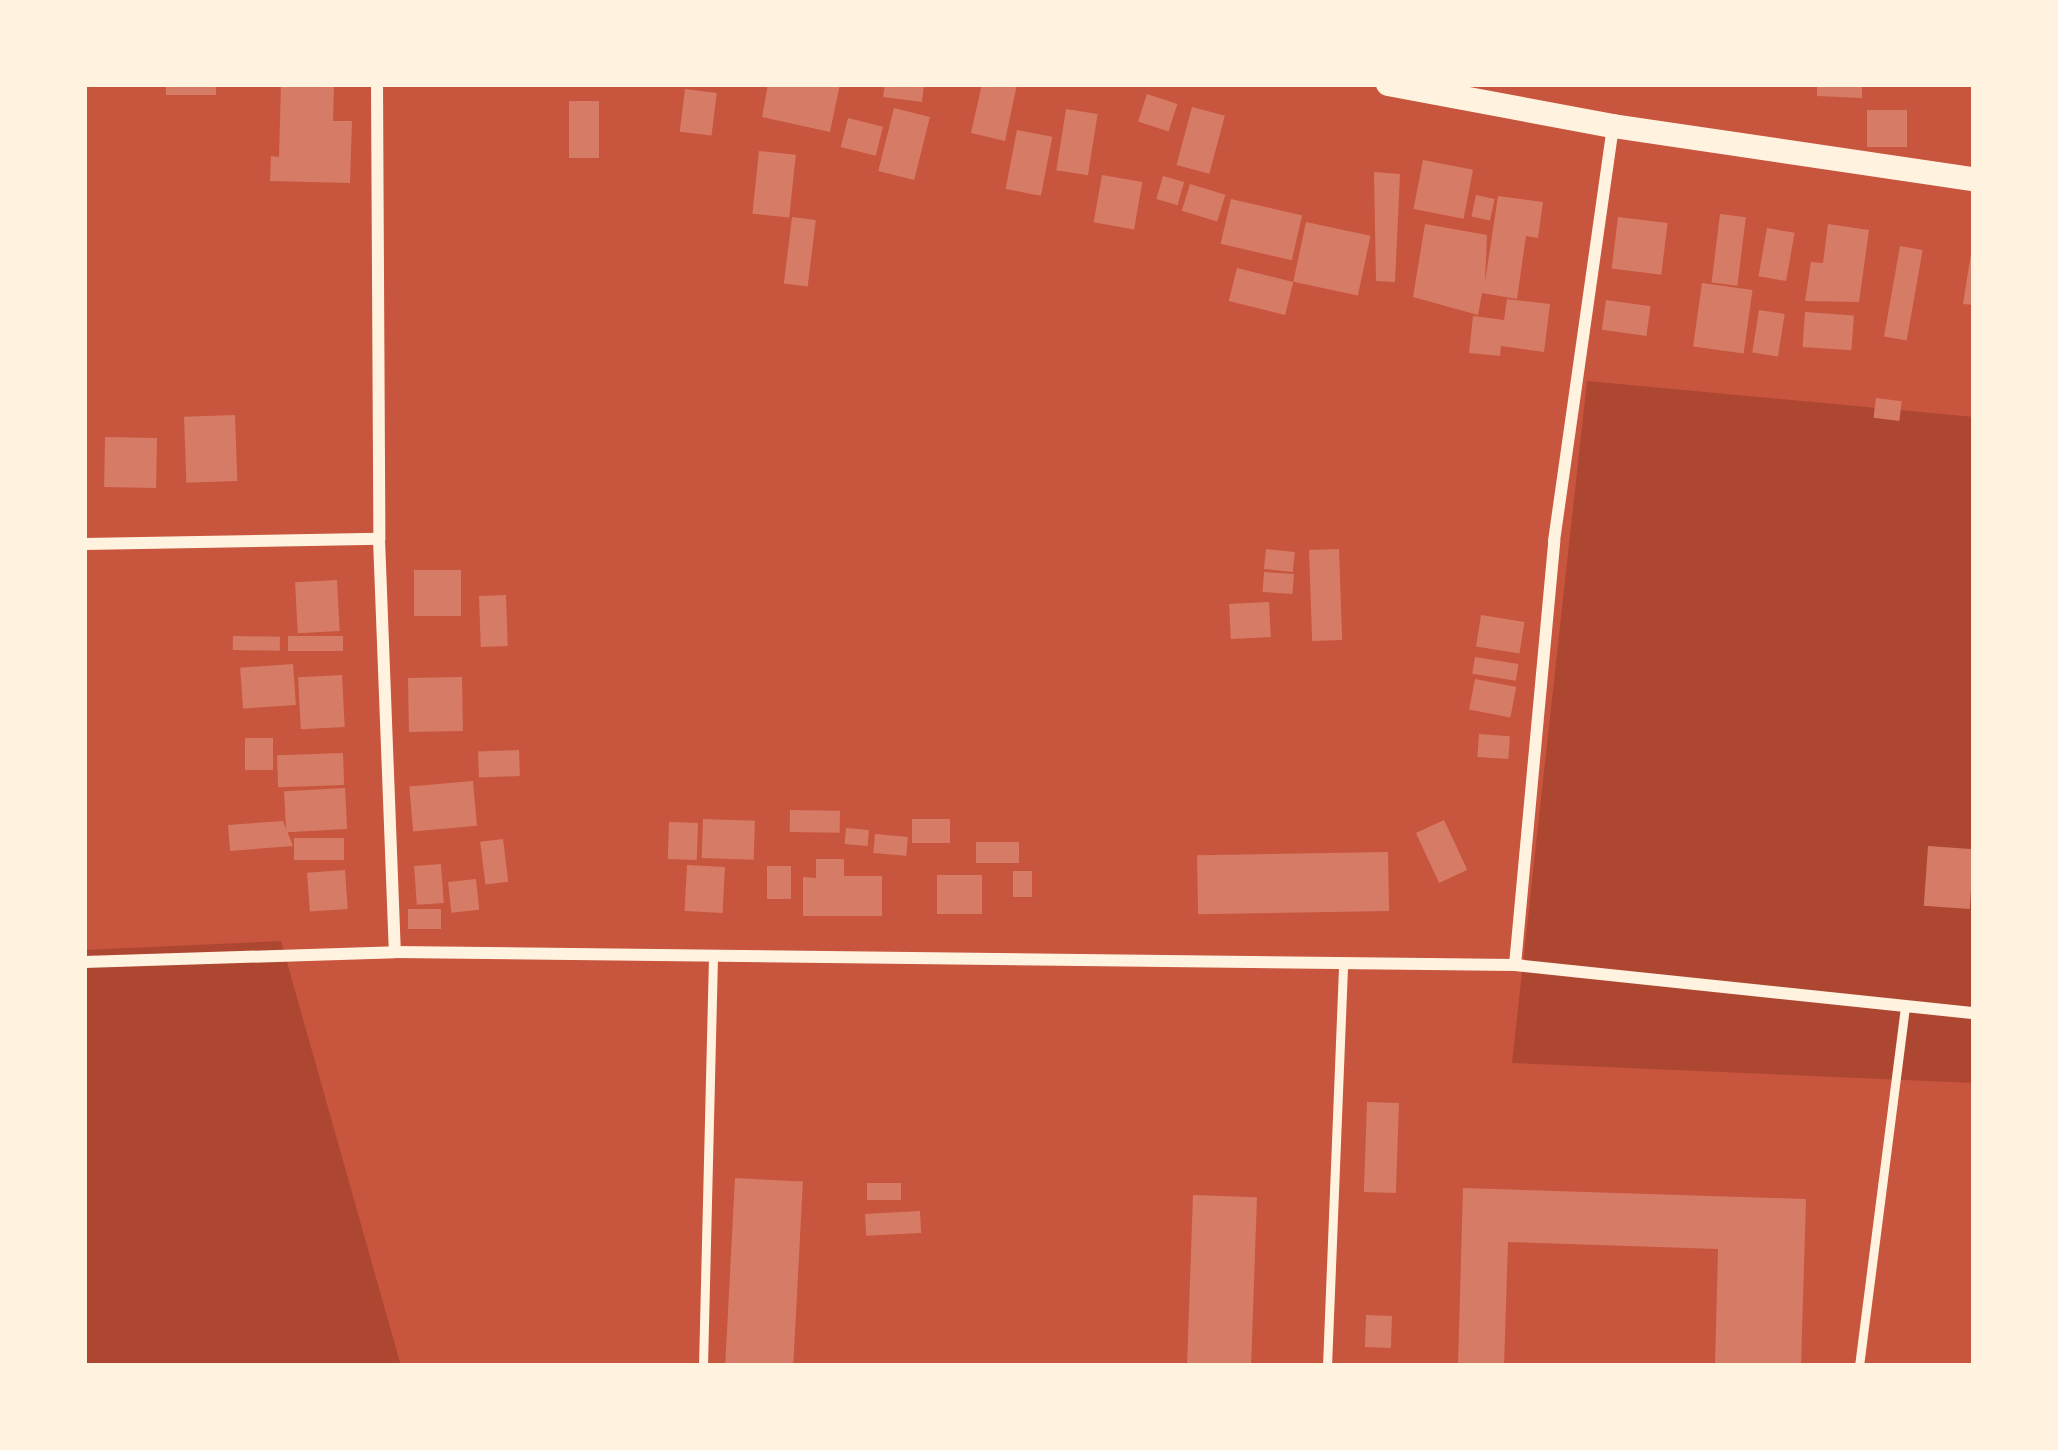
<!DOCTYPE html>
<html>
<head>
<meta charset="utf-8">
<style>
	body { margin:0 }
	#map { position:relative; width:2058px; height:1450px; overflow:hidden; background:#c8553d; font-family:Overpass,sans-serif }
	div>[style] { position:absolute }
	.green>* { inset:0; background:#ae4732 }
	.building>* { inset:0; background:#d67c66; transform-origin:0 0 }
	.service>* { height:9px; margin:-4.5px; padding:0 4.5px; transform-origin:4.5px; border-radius:4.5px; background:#fff3e0 }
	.minor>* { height:12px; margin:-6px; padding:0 6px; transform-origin:6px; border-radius:6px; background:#fff3e0 }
	.secondary>* { height:24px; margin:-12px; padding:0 12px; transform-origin:12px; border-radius:12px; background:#fff3e0 }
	span { translate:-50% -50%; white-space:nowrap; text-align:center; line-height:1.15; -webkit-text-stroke:9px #fff3e0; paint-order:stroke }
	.frame { position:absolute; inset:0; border:87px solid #fff3e0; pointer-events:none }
</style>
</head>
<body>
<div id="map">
	<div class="green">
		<div style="clip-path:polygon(1587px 381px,1974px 417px,1974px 1083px,1512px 1063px)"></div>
		<div style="clip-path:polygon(281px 941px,401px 1366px,84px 1366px,84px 950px)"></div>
	</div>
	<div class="building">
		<div style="left:166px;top:84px;width:50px;height:11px"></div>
		<div style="clip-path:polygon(281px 84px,334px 84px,333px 121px,352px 121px,350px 183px,270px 181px,271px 156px,279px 157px)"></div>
		<div style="clip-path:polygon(768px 84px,840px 84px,830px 132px,762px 117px)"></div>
		<div style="clip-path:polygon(885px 84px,924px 84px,922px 102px,883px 97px)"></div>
		<div style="clip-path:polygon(982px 84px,1017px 84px,1005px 141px,971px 133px)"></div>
		<div style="clip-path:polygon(1817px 84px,1862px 84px,1862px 98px,1817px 96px)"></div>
		<div style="left:685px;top:89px;width:32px;height:43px;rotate:7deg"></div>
		<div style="left:1147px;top:94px;width:32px;height:29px;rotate:18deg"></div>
		<div style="left:569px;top:101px;width:30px;height:57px"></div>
		<div style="left:1192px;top:107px;width:34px;height:60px;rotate:15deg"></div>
		<div style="left:894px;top:108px;width:37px;height:65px;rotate:14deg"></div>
		<div style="left:1066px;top:109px;width:32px;height:62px;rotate:9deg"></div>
		<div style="left:1867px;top:110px;width:40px;height:37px"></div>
		<div style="left:848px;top:118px;width:36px;height:30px;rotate:14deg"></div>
		<div style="left:1017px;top:130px;width:36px;height:60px;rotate:11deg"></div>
		<div style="left:759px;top:151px;width:37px;height:63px;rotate:6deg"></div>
		<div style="left:1423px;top:160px;width:51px;height:50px;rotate:11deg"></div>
		<div style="clip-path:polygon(1374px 172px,1400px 174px,1395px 282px,1376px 281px)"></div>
		<div style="left:1102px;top:175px;width:41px;height:48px;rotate:10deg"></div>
		<div style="left:1163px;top:176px;width:22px;height:24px;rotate:16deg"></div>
		<div style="left:1190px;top:184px;width:37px;height:28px;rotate:17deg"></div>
		<div style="left:1476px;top:195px;width:19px;height:22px;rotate:12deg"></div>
		<div style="clip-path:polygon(1498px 196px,1543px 202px,1538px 238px,1526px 236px,1517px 299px,1482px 293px,1478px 315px,1413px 297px,1425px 224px,1487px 235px,1485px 282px)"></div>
		<div style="left:1231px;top:199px;width:73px;height:46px;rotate:13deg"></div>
		<div style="left:1720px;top:214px;width:26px;height:69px;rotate:7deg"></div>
		<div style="left:792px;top:217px;width:24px;height:67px;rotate:7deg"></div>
		<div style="left:1618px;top:217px;width:50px;height:52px;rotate:7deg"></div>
		<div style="left:1306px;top:222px;width:66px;height:61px;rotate:12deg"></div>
		<div style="clip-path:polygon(1828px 224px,1869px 230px,1859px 302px,1805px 301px,1811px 262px,1823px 263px)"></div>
		<div style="left:1767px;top:228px;width:28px;height:49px;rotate:10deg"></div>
		<div style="clip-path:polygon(1974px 234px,1974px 305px,1963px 304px)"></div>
		<div style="left:1900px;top:246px;width:23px;height:92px;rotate:10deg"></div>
		<div style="left:1237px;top:268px;width:58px;height:34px;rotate:14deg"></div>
		<div style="left:1702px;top:283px;width:51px;height:64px;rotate:8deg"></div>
		<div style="clip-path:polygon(1507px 299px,1550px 304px,1544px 352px,1501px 346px,1500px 356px,1469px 353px,1473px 316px,1504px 320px)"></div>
		<div style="left:1606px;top:300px;width:45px;height:30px;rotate:8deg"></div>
		<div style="left:1759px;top:310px;width:26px;height:43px;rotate:9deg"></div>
		<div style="left:1805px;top:312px;width:49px;height:35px;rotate:4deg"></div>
		<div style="left:1876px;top:398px;width:26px;height:20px;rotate:7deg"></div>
		<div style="left:235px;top:415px;width:66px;height:51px;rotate:88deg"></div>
		<div style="left:105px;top:437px;width:52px;height:50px;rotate:1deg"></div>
		<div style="left:1266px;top:549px;width:29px;height:20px;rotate:6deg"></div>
		<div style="left:1339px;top:549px;width:91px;height:30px;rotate:88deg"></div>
		<div style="left:414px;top:570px;width:47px;height:46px"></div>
		<div style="left:1264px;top:572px;width:30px;height:20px;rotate:4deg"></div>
		<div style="left:337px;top:580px;width:51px;height:42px;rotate:87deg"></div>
		<div style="left:506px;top:595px;width:51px;height:27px;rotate:88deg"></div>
		<div style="left:1269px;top:602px;width:35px;height:40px;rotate:87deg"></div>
		<div style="left:1481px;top:615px;width:44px;height:32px;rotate:9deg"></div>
		<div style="left:233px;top:636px;width:47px;height:14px;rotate:1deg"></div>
		<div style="left:343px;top:636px;width:15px;height:55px;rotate:90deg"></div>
		<div style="left:1475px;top:657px;width:44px;height:17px;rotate:9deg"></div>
		<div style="left:293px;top:664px;width:41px;height:53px;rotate:86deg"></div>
		<div style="left:342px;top:675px;width:52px;height:44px;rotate:87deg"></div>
		<div style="left:462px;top:677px;width:54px;height:54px;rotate:89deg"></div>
		<div style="left:1475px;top:679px;width:42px;height:31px;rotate:11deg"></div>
		<div style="left:1479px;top:734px;width:31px;height:23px;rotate:4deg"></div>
		<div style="left:273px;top:738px;width:32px;height:28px;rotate:90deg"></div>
		<div style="left:519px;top:750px;width:26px;height:41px;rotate:88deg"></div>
		<div style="left:343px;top:753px;width:32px;height:66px;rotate:88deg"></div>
		<div style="left:473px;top:781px;width:45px;height:64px;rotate:85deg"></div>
		<div style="left:345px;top:788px;width:41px;height:61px;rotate:87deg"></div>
		<div style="left:790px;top:810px;width:50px;height:22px;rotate:1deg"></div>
		<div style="left:703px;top:819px;width:52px;height:39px;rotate:2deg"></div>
		<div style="left:912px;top:819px;width:38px;height:24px"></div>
		<div style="left:1444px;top:820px;width:55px;height:31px;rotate:65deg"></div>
		<div style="clip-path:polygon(283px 821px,293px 846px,230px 851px,228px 825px)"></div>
		<div style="left:669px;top:822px;width:29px;height:37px;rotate:2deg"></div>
		<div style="left:846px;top:828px;width:23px;height:16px;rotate:5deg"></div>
		<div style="left:875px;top:834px;width:33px;height:19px;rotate:5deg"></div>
		<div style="left:344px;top:838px;width:22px;height:50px;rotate:90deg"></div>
		<div style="left:503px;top:839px;width:43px;height:23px;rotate:83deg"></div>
		<div style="left:976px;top:842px;width:43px;height:21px"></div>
		<div style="left:1928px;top:846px;width:46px;height:60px;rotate:4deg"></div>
		<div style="left:1388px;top:852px;width:59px;height:191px;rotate:89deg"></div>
		<div style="clip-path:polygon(816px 859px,844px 859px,844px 876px,882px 876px,882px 916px,803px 916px,803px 877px,816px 878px)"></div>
		<div style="left:441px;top:864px;width:39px;height:27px;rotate:86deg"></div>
		<div style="left:687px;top:865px;width:38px;height:46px;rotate:3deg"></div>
		<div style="left:767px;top:866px;width:24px;height:33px"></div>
		<div style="left:345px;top:870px;width:39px;height:38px;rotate:86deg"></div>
		<div style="left:1013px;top:871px;width:19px;height:26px"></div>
		<div style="left:937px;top:875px;width:45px;height:39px"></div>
		<div style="left:476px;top:879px;width:31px;height:28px;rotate:84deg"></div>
		<div style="left:441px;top:909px;width:20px;height:33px;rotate:90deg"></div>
		<div style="left:1367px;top:1102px;width:32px;height:90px;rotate:2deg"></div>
		<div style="left:735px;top:1178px;width:68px;height:188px;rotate:3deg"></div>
		<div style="left:867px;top:1183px;width:34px;height:17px"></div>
		<div style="clip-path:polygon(1463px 1188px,1806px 1199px,1801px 1366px,1715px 1366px,1718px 1249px,1508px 1242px,1504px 1366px,1458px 1366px)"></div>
		<div style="left:1193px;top:1195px;width:64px;height:171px;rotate:2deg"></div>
		<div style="left:920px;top:1211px;width:22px;height:55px;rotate:87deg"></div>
		<div style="left:1366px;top:1315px;width:26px;height:32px;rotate:2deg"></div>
	</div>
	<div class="service">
		<div style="left:703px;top:1366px;width:411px;rotate:-88.6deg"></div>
		<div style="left:1327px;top:1366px;width:403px;rotate:-87.7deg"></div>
		<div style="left:1859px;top:1366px;width:360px;rotate:-82.7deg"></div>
	</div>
	<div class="minor">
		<div style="left:377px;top:84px;width:455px;rotate:89.7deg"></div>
		<div style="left:379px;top:539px;width:413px;rotate:87.8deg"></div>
		<div style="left:84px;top:544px;width:295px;rotate:-1deg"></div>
		<div style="left:84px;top:962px;width:311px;rotate:-1.8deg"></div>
		<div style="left:395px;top:952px;width:1120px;rotate:0.67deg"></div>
		<div style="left:1515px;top:965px;width:462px;rotate:6deg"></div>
		<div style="left:1515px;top:965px;width:426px;rotate:-84.7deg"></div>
		<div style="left:1554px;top:541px;width:419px;rotate:-81.9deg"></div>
	</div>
	<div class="secondary">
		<div style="left:1388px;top:84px;width:229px;rotate:10.6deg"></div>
		<div style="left:1613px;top:126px;width:365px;rotate:8.4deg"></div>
	</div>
	<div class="frame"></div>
</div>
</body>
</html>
